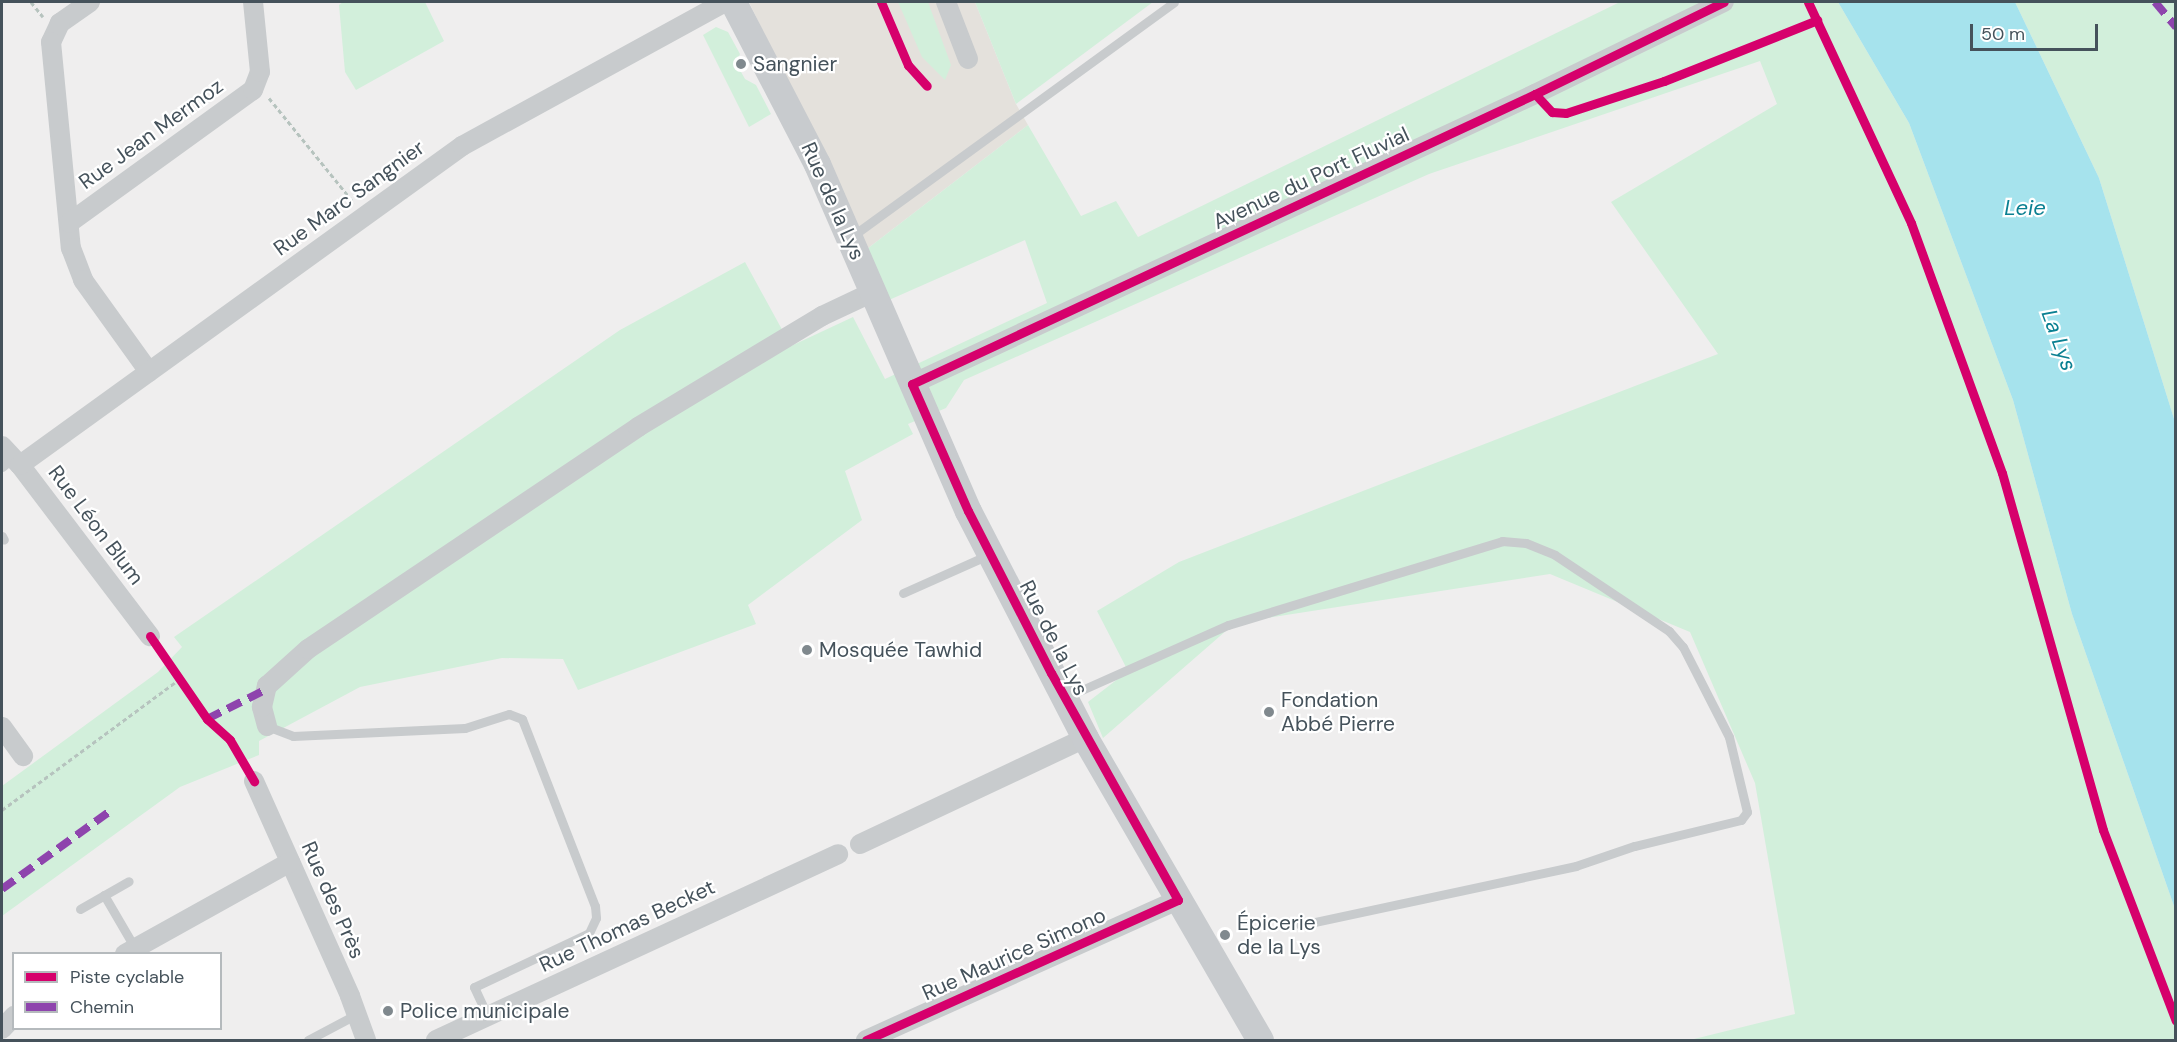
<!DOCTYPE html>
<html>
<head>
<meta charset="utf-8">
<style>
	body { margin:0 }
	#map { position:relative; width:2177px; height:1042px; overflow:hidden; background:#efeeee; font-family:"DM Sans",sans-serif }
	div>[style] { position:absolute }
	.commercial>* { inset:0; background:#e4e1dc }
	.green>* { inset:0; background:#d2efdb }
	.water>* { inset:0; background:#a6e3ed }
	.path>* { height:3px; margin-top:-1.5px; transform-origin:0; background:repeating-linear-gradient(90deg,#b6c3be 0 4.5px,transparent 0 7.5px) }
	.service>* { height:9px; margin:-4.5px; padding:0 4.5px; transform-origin:4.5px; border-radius:4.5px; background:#c8cbcd }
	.minor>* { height:20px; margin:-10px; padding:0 10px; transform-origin:10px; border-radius:10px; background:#c8cbcd }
	.secondary>* { height:27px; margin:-13.5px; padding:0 13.5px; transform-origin:13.5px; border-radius:13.5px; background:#c8cbce }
	.quiet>* { height:8px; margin-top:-4px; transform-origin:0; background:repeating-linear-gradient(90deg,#8e44ad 0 15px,transparent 0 23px) }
	.cycleway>* { height:9px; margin:-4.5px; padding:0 4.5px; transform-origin:4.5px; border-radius:4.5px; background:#d6006c }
	.dots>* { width:16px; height:16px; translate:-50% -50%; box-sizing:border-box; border:3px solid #fff; border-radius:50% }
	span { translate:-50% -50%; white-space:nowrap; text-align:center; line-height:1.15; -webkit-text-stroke:4.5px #fff; paint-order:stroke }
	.poi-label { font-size:21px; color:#45525b }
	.left { translate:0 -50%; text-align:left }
	.street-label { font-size:21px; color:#45525b }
	.water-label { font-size:22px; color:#0b8092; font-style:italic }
	.frame { position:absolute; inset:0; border:3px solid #45525b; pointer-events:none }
	.legend { position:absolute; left:12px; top:952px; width:210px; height:78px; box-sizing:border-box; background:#fff; border:2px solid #b5babd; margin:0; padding:8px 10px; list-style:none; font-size:18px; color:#45525b }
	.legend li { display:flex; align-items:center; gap:12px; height:30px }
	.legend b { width:30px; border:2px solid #b5babd }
	.scale { position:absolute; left:1970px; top:24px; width:128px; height:27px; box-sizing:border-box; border:3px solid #45525b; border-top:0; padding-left:8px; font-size:18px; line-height:21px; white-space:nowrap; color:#45525b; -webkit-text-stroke:4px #fff; paint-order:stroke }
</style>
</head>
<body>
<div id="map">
	<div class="commercial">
		<div style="clip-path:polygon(749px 2px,975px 2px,1016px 104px,1028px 125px,867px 249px)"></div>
	</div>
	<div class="green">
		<div style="clip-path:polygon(343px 2px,425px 2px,444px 41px,356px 90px,345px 72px,339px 5px)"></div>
		<div style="clip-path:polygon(898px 2px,928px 2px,951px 65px,945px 80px,922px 57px)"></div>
		<div style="clip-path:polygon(975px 2px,1153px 2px,1016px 104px)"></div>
		<div style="clip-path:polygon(1620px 2px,1838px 2px,1909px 123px,2013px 400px,2072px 614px,2175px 909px,2175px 1040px,1690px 1040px,1795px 1014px,1755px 783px,1690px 632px,1550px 574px,1235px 623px,1103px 738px,1088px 702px,1128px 671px,1097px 611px,1179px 562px,1718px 354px,1611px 202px,1777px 104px,1760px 61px,1429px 174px,964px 380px,946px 408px,908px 424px,913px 434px,845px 471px,862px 520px,748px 605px,756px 624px,578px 690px,563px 659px,502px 658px,360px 687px,259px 741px,259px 755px,180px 787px,2px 916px,2px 786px,158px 672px,182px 647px,174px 637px,620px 330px,745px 262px,791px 346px,853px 317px,885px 379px,1047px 303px,1025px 240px,889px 300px,867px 249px,1028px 125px,1081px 216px,1116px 201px,1138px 237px)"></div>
		<div style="clip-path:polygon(2015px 2px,2175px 2px,2175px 422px,2099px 178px)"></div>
		<div style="clip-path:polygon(716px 27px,728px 32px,740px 54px,736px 63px,745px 79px,756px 85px,771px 114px,749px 127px,703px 35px)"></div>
	</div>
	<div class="water">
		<div style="clip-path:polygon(1838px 2px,2015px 2px,2099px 178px,2175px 422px,2175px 909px,2072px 614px,2013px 400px,1909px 123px)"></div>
	</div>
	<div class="path">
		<div style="left:31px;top:2px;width:19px;rotate:51deg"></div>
		<div style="left:269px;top:98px;width:135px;rotate:51deg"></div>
		<div style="left:2px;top:810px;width:221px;rotate:-36.4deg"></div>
	</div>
	<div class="service">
		<div style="left:851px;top:237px;width:399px;rotate:-36deg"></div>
		<div style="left:2px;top:467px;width:16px;rotate:-40deg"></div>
		<div style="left:2px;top:536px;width:4px;rotate:63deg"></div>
		<div style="left:903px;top:593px;width:93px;rotate:-24.1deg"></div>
		<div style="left:1066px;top:697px;width:177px;rotate:-24deg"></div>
		<div style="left:1228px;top:625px;width:287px;rotate:-17deg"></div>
		<div style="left:1502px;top:541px;width:24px;rotate:5deg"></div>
		<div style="left:1526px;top:543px;width:31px;rotate:22deg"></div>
		<div style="left:1555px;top:555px;width:137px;rotate:33.7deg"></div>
		<div style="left:1669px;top:631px;width:21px;rotate:49deg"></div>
		<div style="left:1683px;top:647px;width:101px;rotate:62.9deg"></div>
		<div style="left:1729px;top:737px;width:77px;rotate:76.5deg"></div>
		<div style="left:1747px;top:812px;width:10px;rotate:127deg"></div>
		<div style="left:1741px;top:820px;width:110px;rotate:166.3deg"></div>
		<div style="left:1634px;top:846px;width:61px;rotate:161deg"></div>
		<div style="left:1576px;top:866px;width:282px;rotate:167.9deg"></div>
		<div style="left:267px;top:726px;width:28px;rotate:21deg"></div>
		<div style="left:293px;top:736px;width:172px;rotate:-2.7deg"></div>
		<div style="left:465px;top:728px;width:46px;rotate:-17.7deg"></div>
		<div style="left:509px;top:714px;width:14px;rotate:21deg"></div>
		<div style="left:522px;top:719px;width:201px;rotate:68.7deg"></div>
		<div style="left:595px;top:906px;width:12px;rotate:85deg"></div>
		<div style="left:596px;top:918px;width:17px;rotate:115deg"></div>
		<div style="left:589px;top:933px;width:127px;rotate:154.8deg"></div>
		<div style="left:474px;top:987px;width:33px;rotate:65deg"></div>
		<div style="left:104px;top:895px;width:61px;rotate:59.7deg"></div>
		<div style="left:80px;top:909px;width:56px;rotate:-29.7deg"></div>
		<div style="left:308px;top:1040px;width:55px;rotate:-28deg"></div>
	</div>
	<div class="minor">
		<div style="left:90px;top:2px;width:37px;rotate:145deg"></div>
		<div style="left:60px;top:23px;width:21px;rotate:115deg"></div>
		<div style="left:51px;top:42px;width:207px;rotate:84.5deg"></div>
		<div style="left:71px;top:248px;width:34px;rotate:69deg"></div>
		<div style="left:83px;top:280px;width:113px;rotate:54.3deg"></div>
		<div style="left:946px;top:2px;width:61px;rotate:68.9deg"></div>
		<div style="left:69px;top:223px;width:227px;rotate:-35.9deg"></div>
		<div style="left:253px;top:90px;width:19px;rotate:-69deg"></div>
		<div style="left:260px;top:72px;width:70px;rotate:-95.7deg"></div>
		<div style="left:912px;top:384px;width:687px;rotate:-24.96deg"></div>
		<div style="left:1535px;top:94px;width:210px;rotate:-26deg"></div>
		<div style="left:2px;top:446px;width:26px;rotate:47deg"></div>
		<div style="left:20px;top:465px;width:215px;rotate:52.8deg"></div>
		<div style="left:20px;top:465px;width:545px;rotate:-35.82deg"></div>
		<div style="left:462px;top:146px;width:300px;rotate:-28.7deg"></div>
		<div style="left:267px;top:726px;width:20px;rotate:-105deg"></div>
		<div style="left:262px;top:707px;width:22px;rotate:-77deg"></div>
		<div style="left:267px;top:686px;width:55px;rotate:-42.1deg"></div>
		<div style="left:308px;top:649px;width:398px;rotate:-33.9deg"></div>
		<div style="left:638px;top:427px;width:215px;rotate:-31.1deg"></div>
		<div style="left:822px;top:316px;width:56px;rotate:-25.2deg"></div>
		<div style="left:2px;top:727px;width:36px;rotate:54deg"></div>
		<div style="left:254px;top:781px;width:235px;rotate:65.9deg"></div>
		<div style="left:350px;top:996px;width:47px;rotate:70deg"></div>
		<div style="left:860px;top:844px;width:249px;rotate:-25.2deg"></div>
		<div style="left:125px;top:954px;width:189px;rotate:-29.1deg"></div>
		<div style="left:2px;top:1029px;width:18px;rotate:-47deg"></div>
		<div style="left:436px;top:1040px;width:443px;rotate:-24.8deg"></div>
		<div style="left:866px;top:1040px;width:342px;rotate:-24.2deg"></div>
	</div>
	<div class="secondary">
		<div style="left:733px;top:2px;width:182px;rotate:62.6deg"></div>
		<div style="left:817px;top:164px;width:378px;rotate:66.5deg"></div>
		<div style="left:968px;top:511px;width:255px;rotate:62.7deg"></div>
		<div style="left:1085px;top:738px;width:349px;rotate:59.9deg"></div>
	</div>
	<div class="quiet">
		<div style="left:2155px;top:2px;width:33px;rotate:50deg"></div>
		<div style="left:207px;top:719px;width:65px;rotate:-26.6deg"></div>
		<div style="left:2px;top:889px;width:133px;rotate:-35.8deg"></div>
	</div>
	<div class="cycleway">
		<div style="left:881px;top:2px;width:69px;rotate:66.8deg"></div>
		<div style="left:908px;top:65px;width:28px;rotate:48deg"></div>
		<div style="left:1808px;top:2px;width:244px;rotate:65deg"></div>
		<div style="left:1911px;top:223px;width:266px;rotate:70deg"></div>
		<div style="left:2002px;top:473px;width:371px;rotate:74.2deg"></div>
		<div style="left:2103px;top:830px;width:204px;rotate:69.1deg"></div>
		<div style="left:1535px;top:94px;width:25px;rotate:47deg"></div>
		<div style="left:1552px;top:112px;width:14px;rotate:4deg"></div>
		<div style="left:1566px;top:113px;width:103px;rotate:-18.1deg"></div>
		<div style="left:1664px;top:81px;width:165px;rotate:-21.7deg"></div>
		<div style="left:150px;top:636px;width:101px;rotate:55.5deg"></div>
		<div style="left:207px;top:719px;width:31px;rotate:42deg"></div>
		<div style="left:230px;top:740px;width:48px;rotate:59.7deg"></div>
		<div style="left:866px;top:1040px;width:342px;rotate:-24.2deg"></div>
		<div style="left:1178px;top:900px;width:260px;rotate:-119.2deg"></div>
		<div style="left:1051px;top:673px;width:182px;rotate:-117.1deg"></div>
		<div style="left:968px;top:511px;width:139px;rotate:-113.8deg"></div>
		<div style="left:912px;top:384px;width:687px;rotate:-24.96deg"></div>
		<div style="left:1535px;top:94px;width:210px;rotate:-26deg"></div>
	</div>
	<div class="dots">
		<div style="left:741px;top:64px;background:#80898e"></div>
		<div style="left:807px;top:650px;background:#80898e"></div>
		<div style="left:1269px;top:712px;background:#80898e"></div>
		<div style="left:1225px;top:935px;background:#80898e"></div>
		<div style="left:388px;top:1011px;background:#80898e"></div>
	</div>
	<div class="poi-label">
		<span class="left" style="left:753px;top:64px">Sangnier</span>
		<span class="left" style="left:819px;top:650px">Mosquée Tawhid</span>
		<span class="left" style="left:1281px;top:712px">Fondation<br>Abbé Pierre</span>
		<span class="left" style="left:1237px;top:935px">Épicerie<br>de la Lys</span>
		<span class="left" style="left:400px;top:1011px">Police municipale</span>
	</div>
	<div class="street-label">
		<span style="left:151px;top:134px;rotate:-36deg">Rue Jean Mermoz</span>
		<span style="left:1311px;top:178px;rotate:-25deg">Avenue du Port Fluvial</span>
		<span style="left:349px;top:198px;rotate:-36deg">Rue Marc Sangnier</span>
		<span style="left:833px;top:201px;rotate:66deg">Rue de la Lys</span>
		<span style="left:96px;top:525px;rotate:53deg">Rue Léon Blum</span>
		<span style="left:1054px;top:638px;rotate:63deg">Rue de la Lys</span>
		<span style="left:333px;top:900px;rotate:66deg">Rue des Près</span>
		<span style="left:627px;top:926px;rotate:-25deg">Rue Thomas Becket</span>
		<span style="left:1014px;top:954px;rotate:-24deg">Rue Maurice Simono</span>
	</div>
	<div class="water-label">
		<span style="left:2025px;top:208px">Leie</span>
		<span style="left:2059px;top:340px;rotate:70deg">La Lys</span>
	</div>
	<div class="frame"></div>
	<ul class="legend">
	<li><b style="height:8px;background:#d6006c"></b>Piste cyclable</li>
	<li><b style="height:8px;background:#8e44ad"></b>Chemin</li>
	</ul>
	<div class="scale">50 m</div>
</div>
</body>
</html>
